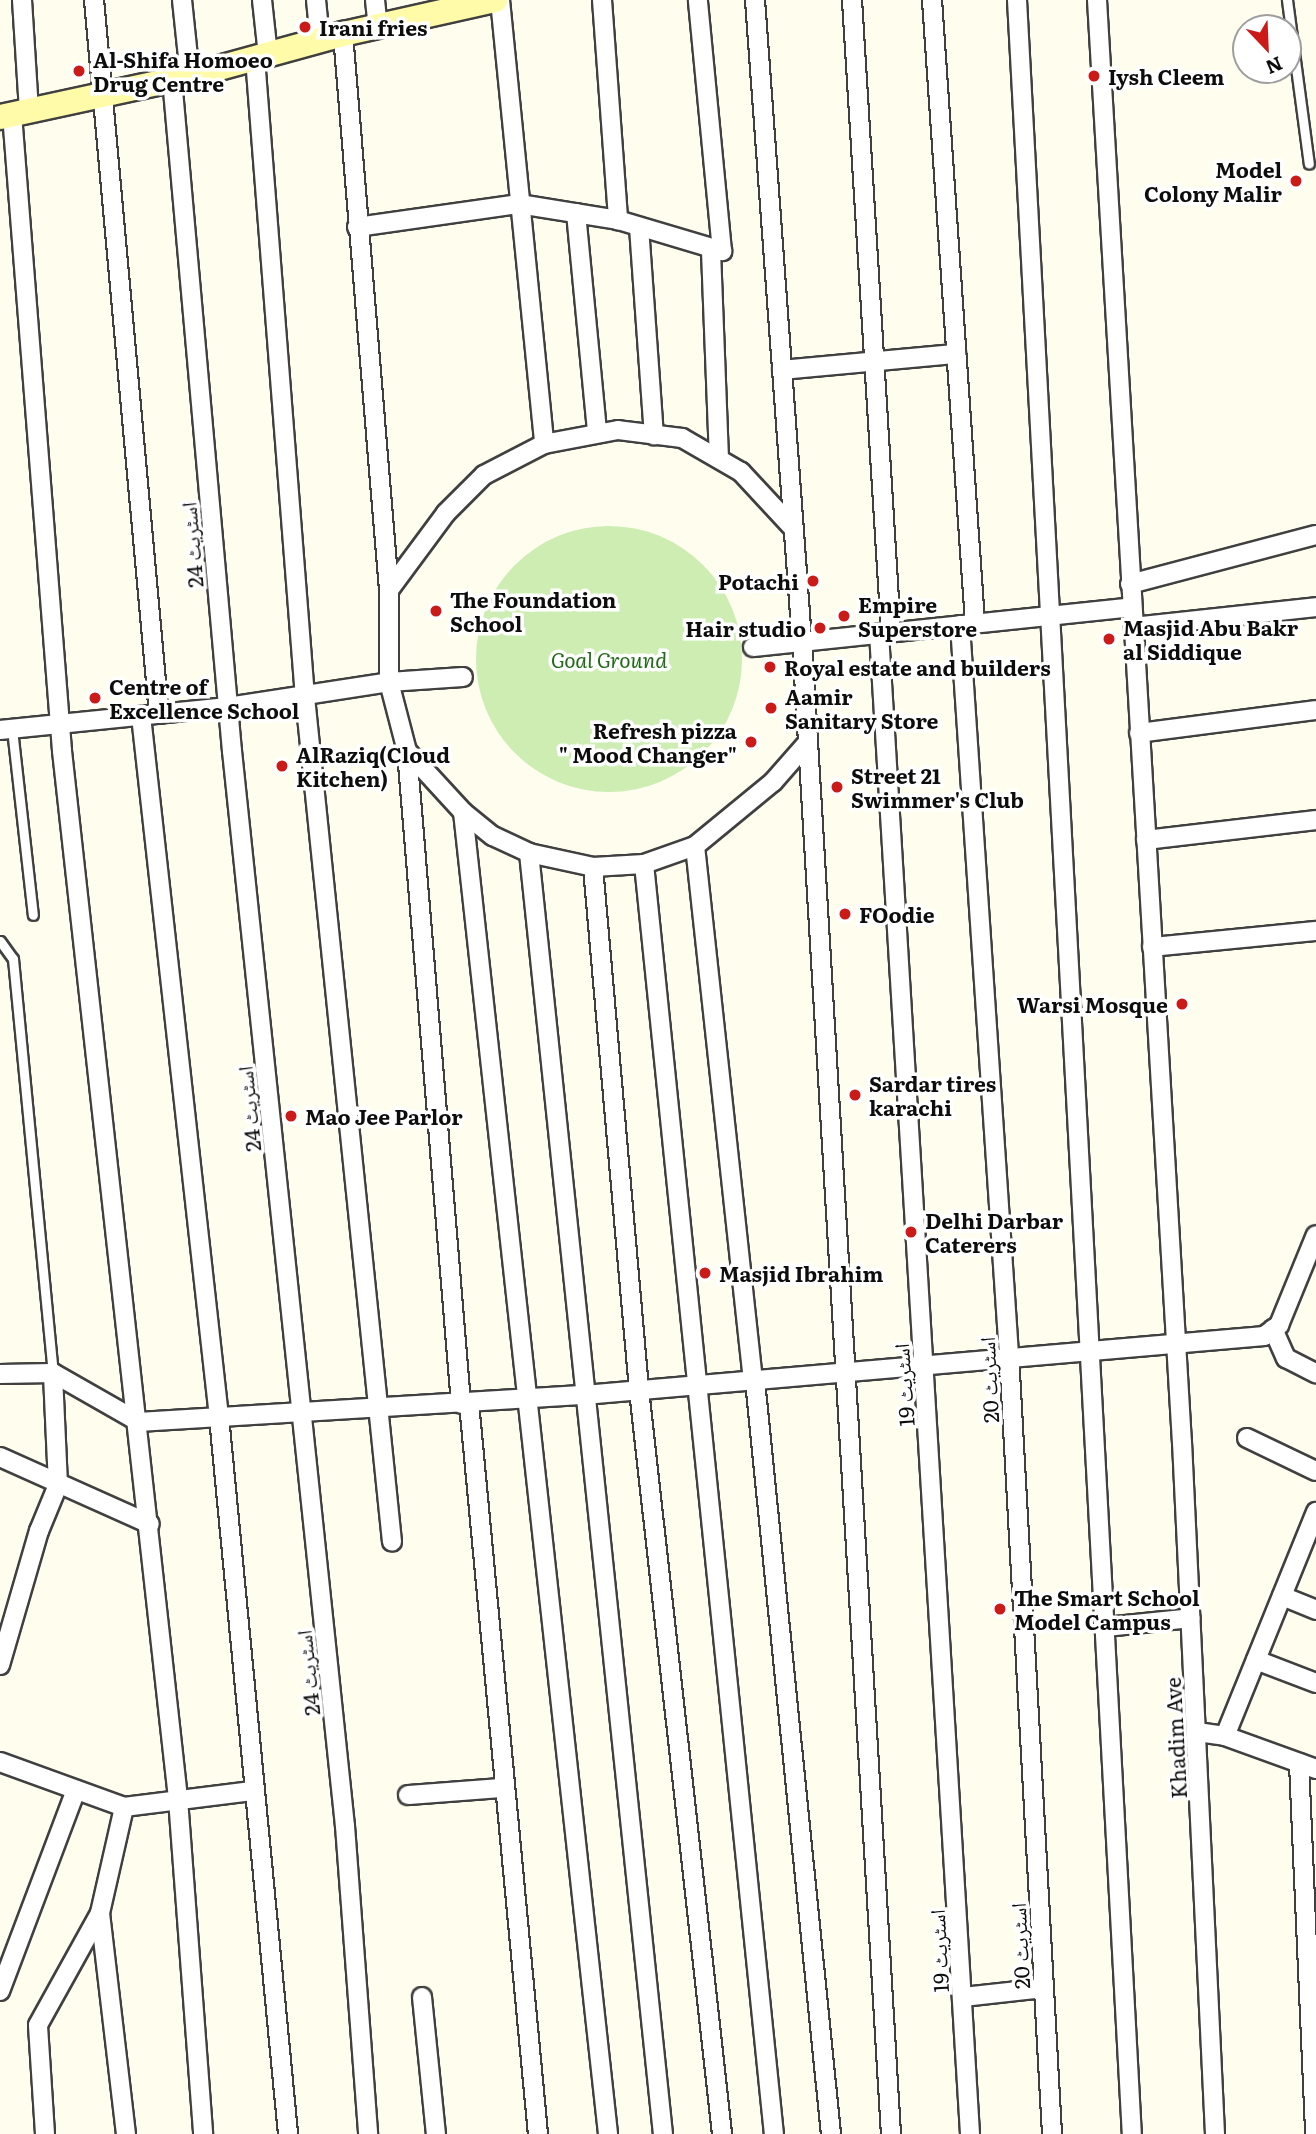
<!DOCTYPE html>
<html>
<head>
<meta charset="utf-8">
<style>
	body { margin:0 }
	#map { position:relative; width:1316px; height:2134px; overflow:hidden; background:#fffded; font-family:Literata,"Noto Naskh Arabic",serif }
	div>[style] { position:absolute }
	.green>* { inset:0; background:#cdedb3 }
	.round { border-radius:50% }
	.roads { filter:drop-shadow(2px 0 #404040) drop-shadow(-2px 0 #404040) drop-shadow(0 2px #404040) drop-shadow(0 -2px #404040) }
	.lane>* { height:9px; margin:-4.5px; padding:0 4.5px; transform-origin:4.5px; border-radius:4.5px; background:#fff }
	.street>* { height:18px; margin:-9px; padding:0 9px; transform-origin:9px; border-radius:9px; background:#fff }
	.secondary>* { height:24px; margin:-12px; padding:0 12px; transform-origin:12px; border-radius:12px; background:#fffba8 }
	.dots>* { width:19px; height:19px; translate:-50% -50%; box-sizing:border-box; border:4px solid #fff; border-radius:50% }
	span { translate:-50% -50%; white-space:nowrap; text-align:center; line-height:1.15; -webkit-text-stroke:7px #fff; paint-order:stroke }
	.poi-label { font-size:21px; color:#0d0d0d; font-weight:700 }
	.left { translate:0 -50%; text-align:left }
	.right { translate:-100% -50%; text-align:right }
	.street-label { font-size:21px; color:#0d0d0d }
	.park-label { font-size:21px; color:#236b17; font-style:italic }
	.north { position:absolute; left:1232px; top:14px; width:70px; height:70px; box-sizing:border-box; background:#fff; border:2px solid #9e9e9e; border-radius:50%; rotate:157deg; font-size:19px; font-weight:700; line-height:28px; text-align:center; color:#0d0d0d }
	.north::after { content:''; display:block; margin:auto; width:24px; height:32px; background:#ca1b18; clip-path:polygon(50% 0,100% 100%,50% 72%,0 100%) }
</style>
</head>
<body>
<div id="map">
	<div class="green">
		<div class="round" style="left:476px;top:526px;width:266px;height:266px"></div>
	</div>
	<div class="roads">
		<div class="lane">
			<div style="left:1287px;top:0;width:165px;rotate:82.4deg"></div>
			<div style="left:12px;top:729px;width:187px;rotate:83.6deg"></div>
			<div style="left:0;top:941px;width:22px;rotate:54deg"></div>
			<div style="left:13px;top:959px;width:416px;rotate:84.5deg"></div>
		</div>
		<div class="street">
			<div style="left:22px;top:0;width:112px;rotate:86.4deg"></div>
			<div style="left:94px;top:0;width:717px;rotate:84.8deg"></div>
			<div style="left:182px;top:0;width:76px;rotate:84deg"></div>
			<div style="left:262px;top:0;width:55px;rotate:83.8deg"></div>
			<div style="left:316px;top:0;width:40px;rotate:84.3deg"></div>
			<div style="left:375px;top:0;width:27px;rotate:84deg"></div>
			<div style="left:500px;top:0;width:446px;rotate:84.3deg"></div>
			<div style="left:602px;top:0;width:221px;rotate:85.8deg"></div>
			<div style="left:755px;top:0;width:643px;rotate:85.81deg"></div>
			<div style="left:802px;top:641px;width:1496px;rotate:86.59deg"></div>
			<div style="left:852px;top:0;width:633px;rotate:86.47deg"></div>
			<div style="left:932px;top:0;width:624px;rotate:86.05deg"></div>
			<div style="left:1017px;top:0;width:2137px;rotate:86.92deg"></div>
			<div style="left:1097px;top:0;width:1445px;rotate:86.63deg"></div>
			<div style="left:1182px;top:1442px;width:693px;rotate:87.27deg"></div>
			<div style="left:343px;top:34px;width:558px;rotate:85.27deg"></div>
			<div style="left:255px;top:58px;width:641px;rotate:85.53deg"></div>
			<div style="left:305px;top:697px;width:849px;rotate:84.12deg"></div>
			<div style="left:172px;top:79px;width:675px;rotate:84.9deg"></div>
			<div style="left:232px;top:751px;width:1081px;rotate:84deg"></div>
			<div style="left:345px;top:1826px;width:309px;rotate:85.7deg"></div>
			<div style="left:12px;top:114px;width:639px;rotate:85.51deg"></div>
			<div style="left:62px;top:751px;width:1054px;rotate:83.68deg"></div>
			<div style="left:178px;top:1799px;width:336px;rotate:85.7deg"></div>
			<div style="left:576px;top:213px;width:221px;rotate:84.5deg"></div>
			<div style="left:357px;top:227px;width:164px;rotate:-8.1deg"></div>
			<div style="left:519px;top:204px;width:100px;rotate:9.2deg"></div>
			<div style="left:618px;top:220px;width:109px;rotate:16.6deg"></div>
			<div style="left:722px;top:251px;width:252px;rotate:-95.5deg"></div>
			<div style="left:639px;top:227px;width:209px;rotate:85.9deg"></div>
			<div style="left:711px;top:251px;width:208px;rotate:87.8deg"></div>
			<div style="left:782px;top:370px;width:175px;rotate:-5.3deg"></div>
			<div style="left:794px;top:529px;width:78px;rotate:-132.9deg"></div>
			<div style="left:741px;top:472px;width:68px;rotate:-150deg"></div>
			<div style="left:682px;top:438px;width:64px;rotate:-172.9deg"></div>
			<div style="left:618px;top:430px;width:75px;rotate:169.3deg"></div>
			<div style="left:544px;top:444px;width:68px;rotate:152.7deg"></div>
			<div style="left:484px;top:475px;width:54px;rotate:135deg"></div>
			<div style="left:446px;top:513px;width:96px;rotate:126.5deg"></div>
			<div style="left:389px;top:590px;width:92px;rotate:90deg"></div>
			<div style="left:389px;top:682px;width:71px;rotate:75.4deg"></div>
			<div style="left:407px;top:751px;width:83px;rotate:47.4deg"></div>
			<div style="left:463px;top:812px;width:38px;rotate:39deg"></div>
			<div style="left:493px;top:836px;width:40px;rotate:25deg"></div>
			<div style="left:529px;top:853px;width:66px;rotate:12.3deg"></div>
			<div style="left:593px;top:867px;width:51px;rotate:-3.4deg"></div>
			<div style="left:644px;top:864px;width:54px;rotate:-19.4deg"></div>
			<div style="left:695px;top:846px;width:101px;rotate:-39.4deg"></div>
			<div style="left:773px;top:782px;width:53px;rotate:-48.8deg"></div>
			<div style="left:1130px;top:584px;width:192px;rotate:-14.8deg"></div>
			<div style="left:960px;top:625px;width:732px;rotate:86.16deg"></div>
			<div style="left:1009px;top:1355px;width:780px;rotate:86.84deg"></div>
			<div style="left:1133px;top:627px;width:184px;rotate:-6.2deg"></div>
			<div style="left:879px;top:633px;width:1504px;rotate:86.53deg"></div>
			<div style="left:753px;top:647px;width:380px;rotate:-6deg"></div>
			<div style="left:141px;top:716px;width:705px;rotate:83.65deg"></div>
			<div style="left:219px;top:1417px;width:720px;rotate:84.5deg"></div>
			<div style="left:0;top:730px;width:229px;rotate:-5.8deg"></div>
			<div style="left:228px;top:707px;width:163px;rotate:-8.8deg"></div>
			<div style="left:389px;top:682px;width:74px;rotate:-3.9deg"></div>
			<div style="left:1139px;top:733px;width:178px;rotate:-7.4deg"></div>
			<div style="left:407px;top:751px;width:655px;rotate:85.27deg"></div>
			<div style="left:463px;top:812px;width:1330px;rotate:83.74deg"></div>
			<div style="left:1146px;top:840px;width:171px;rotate:-6.7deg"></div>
			<div style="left:695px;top:846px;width:538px;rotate:83.81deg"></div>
			<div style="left:529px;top:853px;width:1288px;rotate:84.03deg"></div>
			<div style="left:644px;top:864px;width:1277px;rotate:84.16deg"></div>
			<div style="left:593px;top:867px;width:525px;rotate:84.97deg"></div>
			<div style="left:639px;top:1390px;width:749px;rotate:83.63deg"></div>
			<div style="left:1152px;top:947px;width:165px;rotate:-5.6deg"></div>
			<div style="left:1273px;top:1329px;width:32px;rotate:66deg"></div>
			<div style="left:1286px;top:1358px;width:34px;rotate:27deg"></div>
			<div style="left:0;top:1374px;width:53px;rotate:-1.1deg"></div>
			<div style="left:53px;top:1373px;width:99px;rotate:29.7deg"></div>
			<div style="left:139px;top:1422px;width:446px;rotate:-3.5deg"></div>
			<div style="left:584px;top:1395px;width:683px;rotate:-4.96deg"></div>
			<div style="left:1264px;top:1336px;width:19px;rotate:-36deg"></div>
			<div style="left:1279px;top:1325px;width:97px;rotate:-67.7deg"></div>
			<div style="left:755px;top:1381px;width:757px;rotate:84.24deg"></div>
			<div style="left:469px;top:1403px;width:734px;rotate:84.61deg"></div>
			<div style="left:1247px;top:1438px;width:76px;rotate:25.6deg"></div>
			<div style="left:0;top:1457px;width:164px;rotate:24.1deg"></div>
			<div style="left:1282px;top:1596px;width:37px;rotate:22deg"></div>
			<div style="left:1106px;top:1627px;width:85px;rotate:-6deg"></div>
			<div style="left:1256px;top:1660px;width:64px;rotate:21deg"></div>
			<div style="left:0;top:1665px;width:140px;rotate:-73.8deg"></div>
			<div style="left:39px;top:1531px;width:50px;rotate:-67.6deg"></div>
			<div style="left:58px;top:1485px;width:112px;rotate:-92.6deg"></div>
			<div style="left:1197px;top:1732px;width:28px;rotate:8deg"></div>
			<div style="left:1225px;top:1736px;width:97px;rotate:19.9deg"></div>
			<div style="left:1225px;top:1736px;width:242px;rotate:-67.9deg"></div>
			<div style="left:0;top:1762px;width:132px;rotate:19.9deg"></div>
			<div style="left:124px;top:1807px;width:129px;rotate:-7.1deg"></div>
			<div style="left:1299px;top:1763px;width:371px;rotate:87.5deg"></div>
			<div style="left:408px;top:1795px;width:94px;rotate:-4.3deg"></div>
			<div style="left:100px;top:1913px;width:109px;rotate:-77.2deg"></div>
			<div style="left:0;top:1991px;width:215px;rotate:-69.3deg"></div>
			<div style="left:422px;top:1997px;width:138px;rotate:84.2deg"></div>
			<div style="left:963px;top:1997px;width:81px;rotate:-6.3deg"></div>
			<div style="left:45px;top:2134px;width:109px;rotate:-93.7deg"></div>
			<div style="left:38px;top:2025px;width:128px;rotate:-61deg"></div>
			<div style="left:100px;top:1913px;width:223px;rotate:83.3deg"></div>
		</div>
		<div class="secondary">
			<div style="left:0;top:117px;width:194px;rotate:-12.2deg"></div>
			<div style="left:190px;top:76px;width:159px;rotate:-15.4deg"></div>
			<div style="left:343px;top:34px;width:156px;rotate:-12.6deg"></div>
		</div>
	</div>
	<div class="dots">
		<div style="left:305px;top:27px;background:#ca1b18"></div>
		<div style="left:79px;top:71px;background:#ca1b18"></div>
		<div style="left:1094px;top:76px;background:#ca1b18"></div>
		<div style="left:1296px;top:181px;background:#ca1b18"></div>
		<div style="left:813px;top:581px;background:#ca1b18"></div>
		<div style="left:436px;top:611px;background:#ca1b18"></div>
		<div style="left:844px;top:616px;background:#ca1b18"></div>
		<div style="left:820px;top:628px;background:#ca1b18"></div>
		<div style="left:1109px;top:639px;background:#ca1b18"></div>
		<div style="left:770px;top:667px;background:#ca1b18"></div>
		<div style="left:95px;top:698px;background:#ca1b18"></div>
		<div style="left:771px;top:708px;background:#ca1b18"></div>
		<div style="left:751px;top:742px;background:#ca1b18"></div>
		<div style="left:282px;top:766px;background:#ca1b18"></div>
		<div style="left:837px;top:787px;background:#ca1b18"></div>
		<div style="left:845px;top:914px;background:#ca1b18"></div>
		<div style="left:1182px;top:1004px;background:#ca1b18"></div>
		<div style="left:855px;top:1095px;background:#ca1b18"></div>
		<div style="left:291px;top:1116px;background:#ca1b18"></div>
		<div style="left:911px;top:1232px;background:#ca1b18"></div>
		<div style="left:705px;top:1273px;background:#ca1b18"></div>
		<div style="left:1000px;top:1609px;background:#ca1b18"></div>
	</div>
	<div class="poi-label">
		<span class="left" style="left:319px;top:27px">Irani fries</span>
		<span class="left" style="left:93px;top:71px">Al-Shifa Homoeo<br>Drug Centre</span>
		<span class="left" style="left:1108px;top:76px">Iysh Cleem</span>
		<span class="right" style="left:1282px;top:181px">Model<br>Colony Malir</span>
		<span class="right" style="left:799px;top:581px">Potachi</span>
		<span class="left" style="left:450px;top:611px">The Foundation<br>School</span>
		<span class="left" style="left:858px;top:616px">Empire<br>Superstore</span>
		<span class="left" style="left:1123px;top:639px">Masjid Abu Bakr<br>al Siddique</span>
		<span class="right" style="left:806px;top:628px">Hair studio</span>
		<span class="left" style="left:784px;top:667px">Royal estate and builders</span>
		<span class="left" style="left:109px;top:698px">Centre of<br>Excellence School</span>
		<span class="left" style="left:785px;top:708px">Aamir<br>Sanitary Store</span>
		<span class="right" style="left:737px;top:742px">Refresh pizza<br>" Mood Changer"</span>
		<span class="left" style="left:296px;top:766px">AlRaziq(Cloud<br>Kitchen)</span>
		<span class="left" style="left:851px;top:787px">Street 21<br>Swimmer's Club</span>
		<span class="left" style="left:859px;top:914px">FOodie</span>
		<span class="right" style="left:1168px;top:1004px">Warsi Mosque</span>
		<span class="left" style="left:869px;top:1095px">Sardar tires<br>karachi</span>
		<span class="left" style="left:305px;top:1116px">Mao Jee Parlor</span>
		<span class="left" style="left:925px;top:1232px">Delhi Darbar<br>Caterers</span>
		<span class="left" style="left:719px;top:1273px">Masjid Ibrahim</span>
		<span class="left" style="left:1014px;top:1609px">The Smart School<br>Model Campus</span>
	</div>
	<div class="street-label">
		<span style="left:191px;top:545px;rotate:-95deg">اسٹریٹ 24</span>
		<span style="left:248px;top:1109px;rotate:-96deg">اسٹریٹ 24</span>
		<span style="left:988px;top:1380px;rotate:-93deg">اسٹریٹ 20</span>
		<span style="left:903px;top:1385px;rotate:-94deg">اسٹریٹ 19</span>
		<span style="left:307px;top:1673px;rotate:-96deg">اسٹریٹ 24</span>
		<span style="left:1175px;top:1738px;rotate:-93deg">Khadim Ave</span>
		<span style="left:1019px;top:1946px;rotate:-93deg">اسٹریٹ 20</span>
		<span style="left:938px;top:1951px;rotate:-93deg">اسٹریٹ 19</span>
	</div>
	<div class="park-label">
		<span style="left:609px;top:659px">Goal Ground</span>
	</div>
	<div class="north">N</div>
</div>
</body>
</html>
